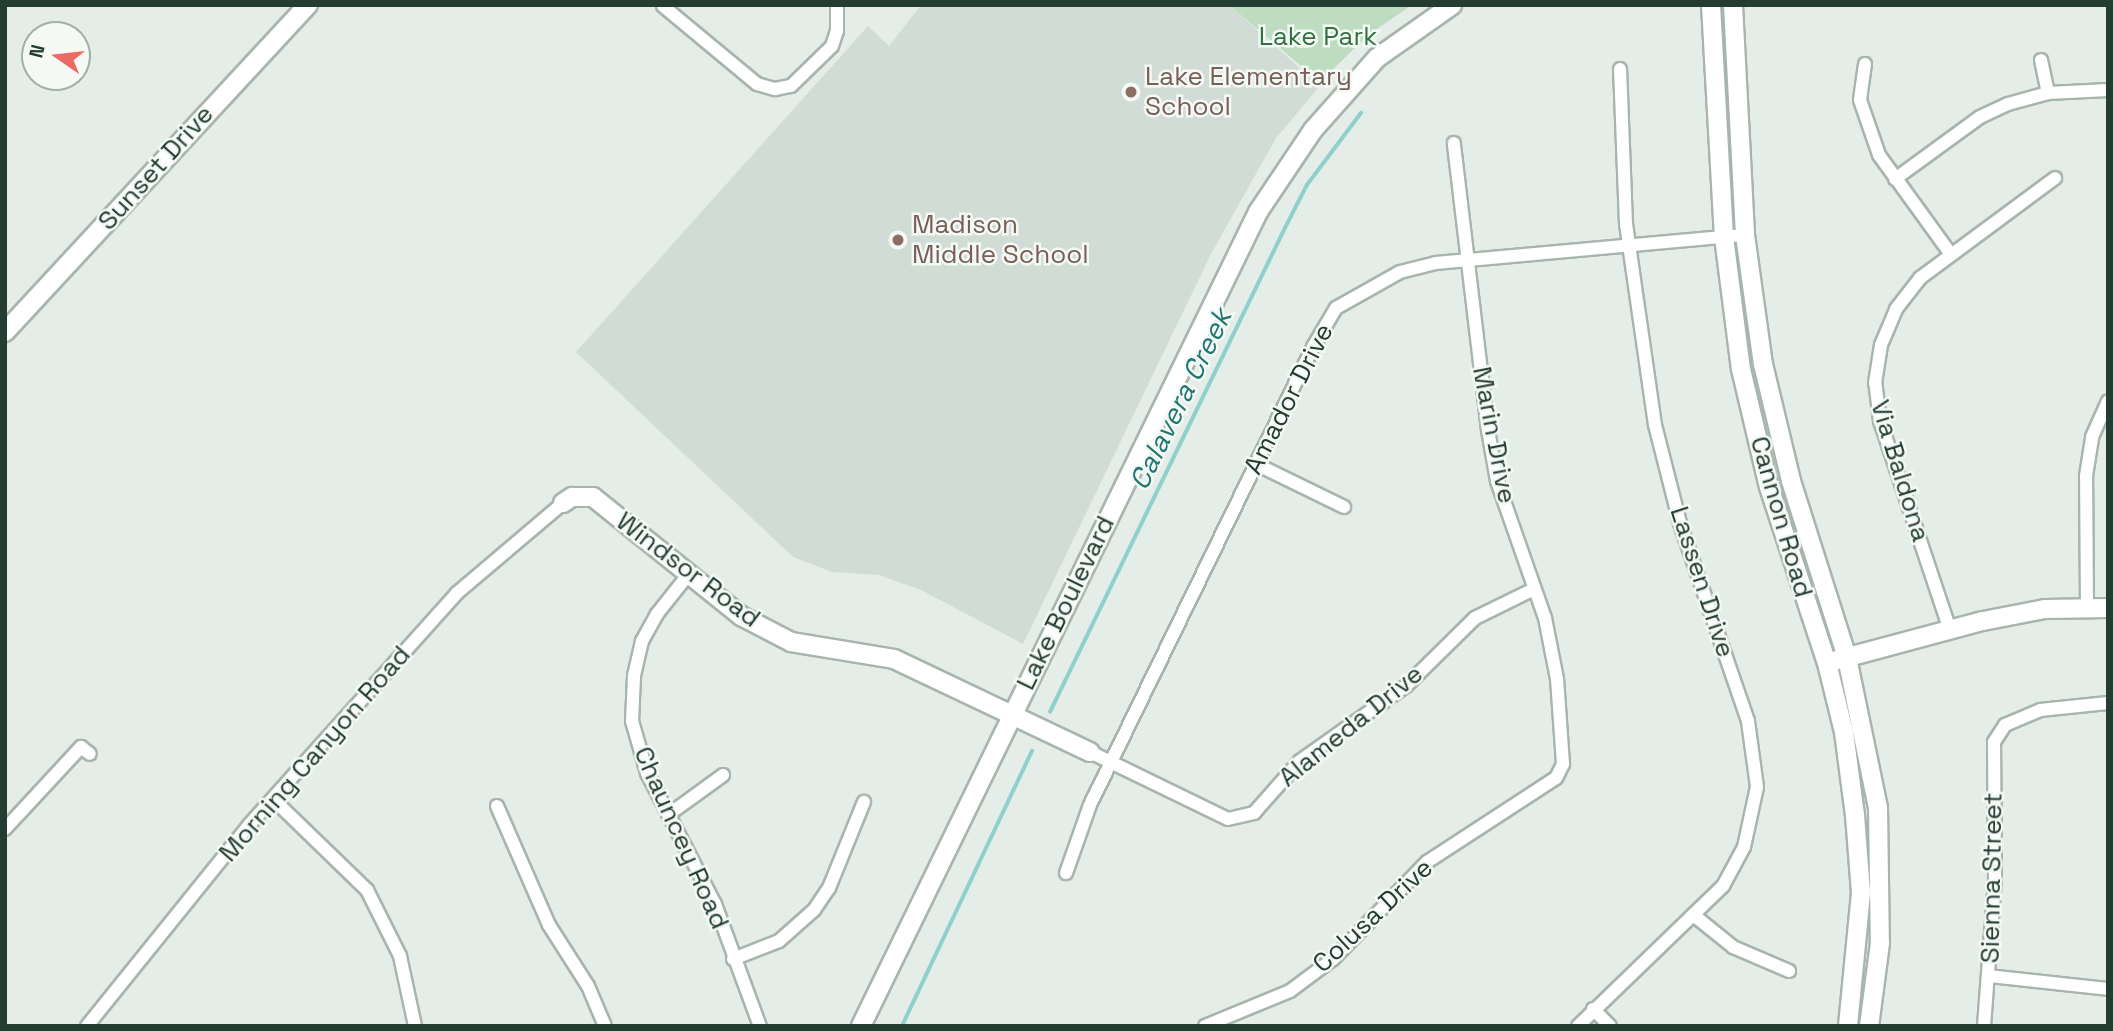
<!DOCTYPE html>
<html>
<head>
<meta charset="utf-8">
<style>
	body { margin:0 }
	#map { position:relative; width:2113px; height:1031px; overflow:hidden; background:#e4ede7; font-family:"Space Grotesk",sans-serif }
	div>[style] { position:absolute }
	.built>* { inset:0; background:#d2dcd6 }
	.green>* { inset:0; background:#beddc0 }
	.stream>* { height:3.5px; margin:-1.75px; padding:0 1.75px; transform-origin:1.75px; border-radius:1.75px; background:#8fcfcc }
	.roads { filter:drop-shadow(2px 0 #a7b5ad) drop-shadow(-2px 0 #a7b5ad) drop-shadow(0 2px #a7b5ad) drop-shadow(0 -2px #a7b5ad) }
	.street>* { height:12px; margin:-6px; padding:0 6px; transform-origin:6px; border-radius:6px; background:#fff }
	.secondary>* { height:18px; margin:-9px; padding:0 9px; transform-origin:9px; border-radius:9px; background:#fff }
	.dots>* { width:19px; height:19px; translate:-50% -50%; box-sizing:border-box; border:4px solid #f4f9f6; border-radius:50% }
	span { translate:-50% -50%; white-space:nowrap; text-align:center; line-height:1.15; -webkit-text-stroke:5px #f4f9f6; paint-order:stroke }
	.park-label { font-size:26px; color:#30723d }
	.education-label { font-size:26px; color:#785e54 }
	.left { translate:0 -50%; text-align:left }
	.street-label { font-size:26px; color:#243d32 }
	.water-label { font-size:28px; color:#217774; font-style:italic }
	.frame { position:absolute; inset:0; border:7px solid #243d32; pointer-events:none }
	.north { position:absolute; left:21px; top:21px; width:70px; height:70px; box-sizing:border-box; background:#f4f9f6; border:2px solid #a1aea8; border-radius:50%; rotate:284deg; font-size:19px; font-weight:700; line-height:28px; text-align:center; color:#243d32 }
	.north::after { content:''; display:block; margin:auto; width:24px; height:32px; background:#eb6a64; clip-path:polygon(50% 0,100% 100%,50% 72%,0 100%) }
</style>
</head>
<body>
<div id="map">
	<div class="built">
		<div style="clip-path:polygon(921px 5px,1229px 5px,1320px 86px,1276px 138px,1212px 252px,1023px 644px,921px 590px,879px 575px,832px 572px,793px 557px,576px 352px,868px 26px,889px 46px)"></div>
	</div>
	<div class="green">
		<div style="clip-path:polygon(1229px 5px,1412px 5px,1368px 35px,1320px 82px)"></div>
	</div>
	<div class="stream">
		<div style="left:1050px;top:712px;width:538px;rotate:-64.1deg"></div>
		<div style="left:1285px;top:228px;width:48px;rotate:-62.9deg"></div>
		<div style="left:1307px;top:185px;width:90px;rotate:-53.1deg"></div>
		<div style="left:902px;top:1026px;width:304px;rotate:-64.7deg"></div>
	</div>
	<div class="roads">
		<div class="street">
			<div style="left:663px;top:6px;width:122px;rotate:39.7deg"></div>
			<div style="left:757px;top:84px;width:19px;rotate:16deg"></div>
			<div style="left:775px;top:89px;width:16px;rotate:-11deg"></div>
			<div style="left:791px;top:86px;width:57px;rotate:-44.3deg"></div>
			<div style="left:832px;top:46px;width:16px;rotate:-72deg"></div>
			<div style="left:837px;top:31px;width:26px;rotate:-90deg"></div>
			<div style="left:2041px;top:60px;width:34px;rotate:78deg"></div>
			<div style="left:1865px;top:64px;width:36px;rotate:98deg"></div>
			<div style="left:1860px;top:100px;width:58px;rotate:70.9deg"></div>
			<div style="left:1879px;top:155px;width:121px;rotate:54.1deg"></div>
			<div style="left:1895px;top:179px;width:105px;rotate:-36.1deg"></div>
			<div style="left:1980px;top:117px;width:31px;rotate:-25deg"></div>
			<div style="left:2008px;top:104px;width:41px;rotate:-15.4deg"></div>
			<div style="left:2048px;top:93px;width:60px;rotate:-2.9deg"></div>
			<div style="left:1256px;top:464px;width:98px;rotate:26deg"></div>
			<div style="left:688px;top:575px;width:50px;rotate:128.5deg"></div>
			<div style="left:657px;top:614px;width:31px;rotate:119deg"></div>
			<div style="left:642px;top:641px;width:36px;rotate:103deg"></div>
			<div style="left:634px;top:676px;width:45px;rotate:92.5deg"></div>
			<div style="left:632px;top:721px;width:54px;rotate:73.9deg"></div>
			<div style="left:647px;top:773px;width:148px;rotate:62.6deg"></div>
			<div style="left:715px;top:904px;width:130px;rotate:69.8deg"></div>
			<div style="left:2087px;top:608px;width:132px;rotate:-90.4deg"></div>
			<div style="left:2086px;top:476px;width:39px;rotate:-81deg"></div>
			<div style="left:2092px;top:437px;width:39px;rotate:-66deg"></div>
			<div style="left:1950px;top:630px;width:220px;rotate:-108.5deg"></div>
			<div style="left:1880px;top:421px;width:38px;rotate:-97deg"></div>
			<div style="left:1875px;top:383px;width:38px;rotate:-81deg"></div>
			<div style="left:1881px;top:345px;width:39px;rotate:-67deg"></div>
			<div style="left:1896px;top:309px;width:39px;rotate:-52deg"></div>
			<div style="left:1920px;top:278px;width:168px;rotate:-36.5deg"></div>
			<div style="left:1090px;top:752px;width:153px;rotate:25.9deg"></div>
			<div style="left:1228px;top:819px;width:27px;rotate:-13deg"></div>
			<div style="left:1254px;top:813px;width:69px;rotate:-48.5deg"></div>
			<div style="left:1300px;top:761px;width:130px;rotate:-35.3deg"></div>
			<div style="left:1406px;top:686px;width:97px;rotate:-44.6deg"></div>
			<div style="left:1475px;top:618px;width:66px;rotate:-26.2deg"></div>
			<div style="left:273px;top:799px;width:131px;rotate:44.1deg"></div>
			<div style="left:367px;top:890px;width:74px;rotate:63.4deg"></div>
			<div style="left:400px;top:956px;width:72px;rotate:77.9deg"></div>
			<div style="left:497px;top:806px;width:130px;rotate:66.4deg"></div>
			<div style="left:549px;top:925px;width:72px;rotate:57.4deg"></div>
			<div style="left:588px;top:986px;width:43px;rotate:67deg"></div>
			<div style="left:668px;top:815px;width:68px;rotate:-36deg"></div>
			<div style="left:5px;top:829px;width:112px;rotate:-47.2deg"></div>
			<div style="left:81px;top:747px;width:11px;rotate:38deg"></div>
			<div style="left:1066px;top:873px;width:72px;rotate:-70.6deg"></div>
			<div style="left:1090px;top:805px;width:509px;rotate:-64.04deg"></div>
			<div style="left:1313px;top:347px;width:45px;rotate:-59.5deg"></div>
			<div style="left:1336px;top:308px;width:73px;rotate:-29.4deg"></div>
			<div style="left:1400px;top:272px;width:37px;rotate:-14deg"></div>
			<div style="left:1436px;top:263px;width:310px;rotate:-5.2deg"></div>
			<div style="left:1696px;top:917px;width:48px;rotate:39deg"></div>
			<div style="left:1733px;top:947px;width:61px;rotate:23.2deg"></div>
			<div style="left:733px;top:959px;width:49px;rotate:-21.4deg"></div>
			<div style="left:779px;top:941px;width:47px;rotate:-41.5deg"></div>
			<div style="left:814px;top:910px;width:27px;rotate:-56deg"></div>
			<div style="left:829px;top:888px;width:93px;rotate:-67.9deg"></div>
			<div style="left:1989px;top:976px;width:120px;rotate:6.2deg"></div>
			<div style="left:1593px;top:1009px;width:24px;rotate:45deg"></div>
			<div style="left:87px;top:1026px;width:258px;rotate:-51.1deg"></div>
			<div style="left:249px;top:825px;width:312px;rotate:-48.1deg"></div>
			<div style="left:457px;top:593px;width:139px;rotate:-40.3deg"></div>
			<div style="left:1205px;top:1026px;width:92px;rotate:-22.4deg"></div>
			<div style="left:1290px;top:991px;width:54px;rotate:-36.7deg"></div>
			<div style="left:1333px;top:959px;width:135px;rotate:-45.9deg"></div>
			<div style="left:1427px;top:862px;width:154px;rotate:-33.1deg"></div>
			<div style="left:1556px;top:778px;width:16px;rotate:-63deg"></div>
			<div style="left:1563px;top:764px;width:85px;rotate:-94deg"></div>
			<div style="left:1557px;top:679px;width:62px;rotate:-101.1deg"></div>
			<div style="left:1545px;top:618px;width:145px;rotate:-109.3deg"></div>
			<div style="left:1497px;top:481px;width:52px;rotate:-100deg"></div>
			<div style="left:1488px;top:430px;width:289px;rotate:-96.8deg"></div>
			<div style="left:1578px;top:1026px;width:202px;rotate:-44deg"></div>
			<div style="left:1723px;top:886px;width:44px;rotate:-61.7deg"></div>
			<div style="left:1744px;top:847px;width:61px;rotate:-77.8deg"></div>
			<div style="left:1757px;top:787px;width:67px;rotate:-97.8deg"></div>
			<div style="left:1748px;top:721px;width:209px;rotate:-109deg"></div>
			<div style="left:1680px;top:523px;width:101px;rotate:-104.3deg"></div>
			<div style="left:1655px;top:425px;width:203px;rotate:-98.2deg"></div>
			<div style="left:1626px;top:224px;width:155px;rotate:-92.2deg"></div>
			<div style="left:1984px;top:1026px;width:145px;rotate:-85.7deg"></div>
			<div style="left:1995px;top:881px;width:139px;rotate:-90.4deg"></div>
			<div style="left:1994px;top:742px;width:20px;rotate:-57deg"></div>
			<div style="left:2005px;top:725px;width:38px;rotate:-23deg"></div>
			<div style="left:2040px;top:710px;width:68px;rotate:-5.9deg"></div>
		</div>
		<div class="secondary">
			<div style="left:1711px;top:5px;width:232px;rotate:86.8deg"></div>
			<div style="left:1724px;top:237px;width:133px;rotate:82.7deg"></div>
			<div style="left:1741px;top:369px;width:121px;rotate:76.7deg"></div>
			<div style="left:1769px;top:487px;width:185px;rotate:71.8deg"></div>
			<div style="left:1827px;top:663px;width:71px;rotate:76.2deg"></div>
			<div style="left:1844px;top:732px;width:84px;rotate:82.5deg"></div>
			<div style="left:1855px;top:815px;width:78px;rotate:85.6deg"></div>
			<div style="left:1861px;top:893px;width:134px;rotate:95.6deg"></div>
			<div style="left:1733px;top:5px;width:230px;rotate:87deg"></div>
			<div style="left:1745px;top:235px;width:130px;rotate:82.1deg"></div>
			<div style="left:1763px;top:364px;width:120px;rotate:76.5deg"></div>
			<div style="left:1791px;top:481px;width:186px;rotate:72.4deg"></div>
			<div style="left:1847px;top:658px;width:153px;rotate:78.3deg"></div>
			<div style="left:1878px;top:808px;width:135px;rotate:89.2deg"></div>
			<div style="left:1880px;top:943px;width:84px;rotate:97.5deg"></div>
			<div style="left:5px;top:332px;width:446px;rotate:-47.2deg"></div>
			<div style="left:563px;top:503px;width:11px;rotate:-34deg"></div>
			<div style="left:572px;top:497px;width:21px"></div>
			<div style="left:593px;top:497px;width:190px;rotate:38.8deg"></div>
			<div style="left:741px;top:616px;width:56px;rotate:27.5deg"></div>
			<div style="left:791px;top:642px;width:104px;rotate:9.4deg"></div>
			<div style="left:894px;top:659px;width:217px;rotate:25.4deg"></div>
			<div style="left:1837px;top:660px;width:151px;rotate:-15deg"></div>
			<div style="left:1983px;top:621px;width:63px;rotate:-11deg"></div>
			<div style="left:2045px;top:609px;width:63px;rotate:-0.9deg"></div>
			<div style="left:861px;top:1026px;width:906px;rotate:-64deg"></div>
			<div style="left:1258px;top:212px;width:99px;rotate:-56.1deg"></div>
			<div style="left:1313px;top:130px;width:96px;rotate:-48.4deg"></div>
			<div style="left:1377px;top:58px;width:92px;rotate:-35.2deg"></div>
		</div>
	</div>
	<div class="dots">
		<div style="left:1131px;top:92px;background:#8d6e63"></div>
		<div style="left:898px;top:240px;background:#8d6e63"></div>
	</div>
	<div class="park-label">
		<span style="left:1318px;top:37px">Lake Park</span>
	</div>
	<div class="education-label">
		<span class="left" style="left:1145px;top:92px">Lake Elementary<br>School</span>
		<span class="left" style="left:912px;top:240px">Madison<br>Middle School</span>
	</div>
	<div class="street-label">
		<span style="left:156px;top:168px;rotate:-48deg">Sunset Drive</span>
		<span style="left:1289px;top:399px;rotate:-63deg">Amador Drive</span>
		<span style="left:1494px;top:435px;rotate:79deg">Marin Drive</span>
		<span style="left:1900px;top:471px;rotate:73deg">Via Baldona</span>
		<span style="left:1781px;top:517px;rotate:74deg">Cannon Road</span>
		<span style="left:688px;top:570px;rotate:37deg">Windsor Road</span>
		<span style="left:1702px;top:582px;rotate:72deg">Lassen Drive</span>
		<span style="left:1066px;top:603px;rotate:-64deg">Lake Boulevard</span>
		<span style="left:1351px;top:726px;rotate:-39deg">Alameda Drive</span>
		<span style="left:315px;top:754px;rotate:-49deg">Morning Canyon Road</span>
		<span style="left:681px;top:838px;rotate:66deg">Chauncey Road</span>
		<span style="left:1992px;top:878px;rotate:-89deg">Sienna Street</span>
		<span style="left:1373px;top:916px;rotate:-43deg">Colusa Drive</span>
	</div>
	<div class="water-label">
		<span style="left:1180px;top:399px;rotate:-64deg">Calavera Creek</span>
	</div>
	<div class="frame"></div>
	<div class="north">N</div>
</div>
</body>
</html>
